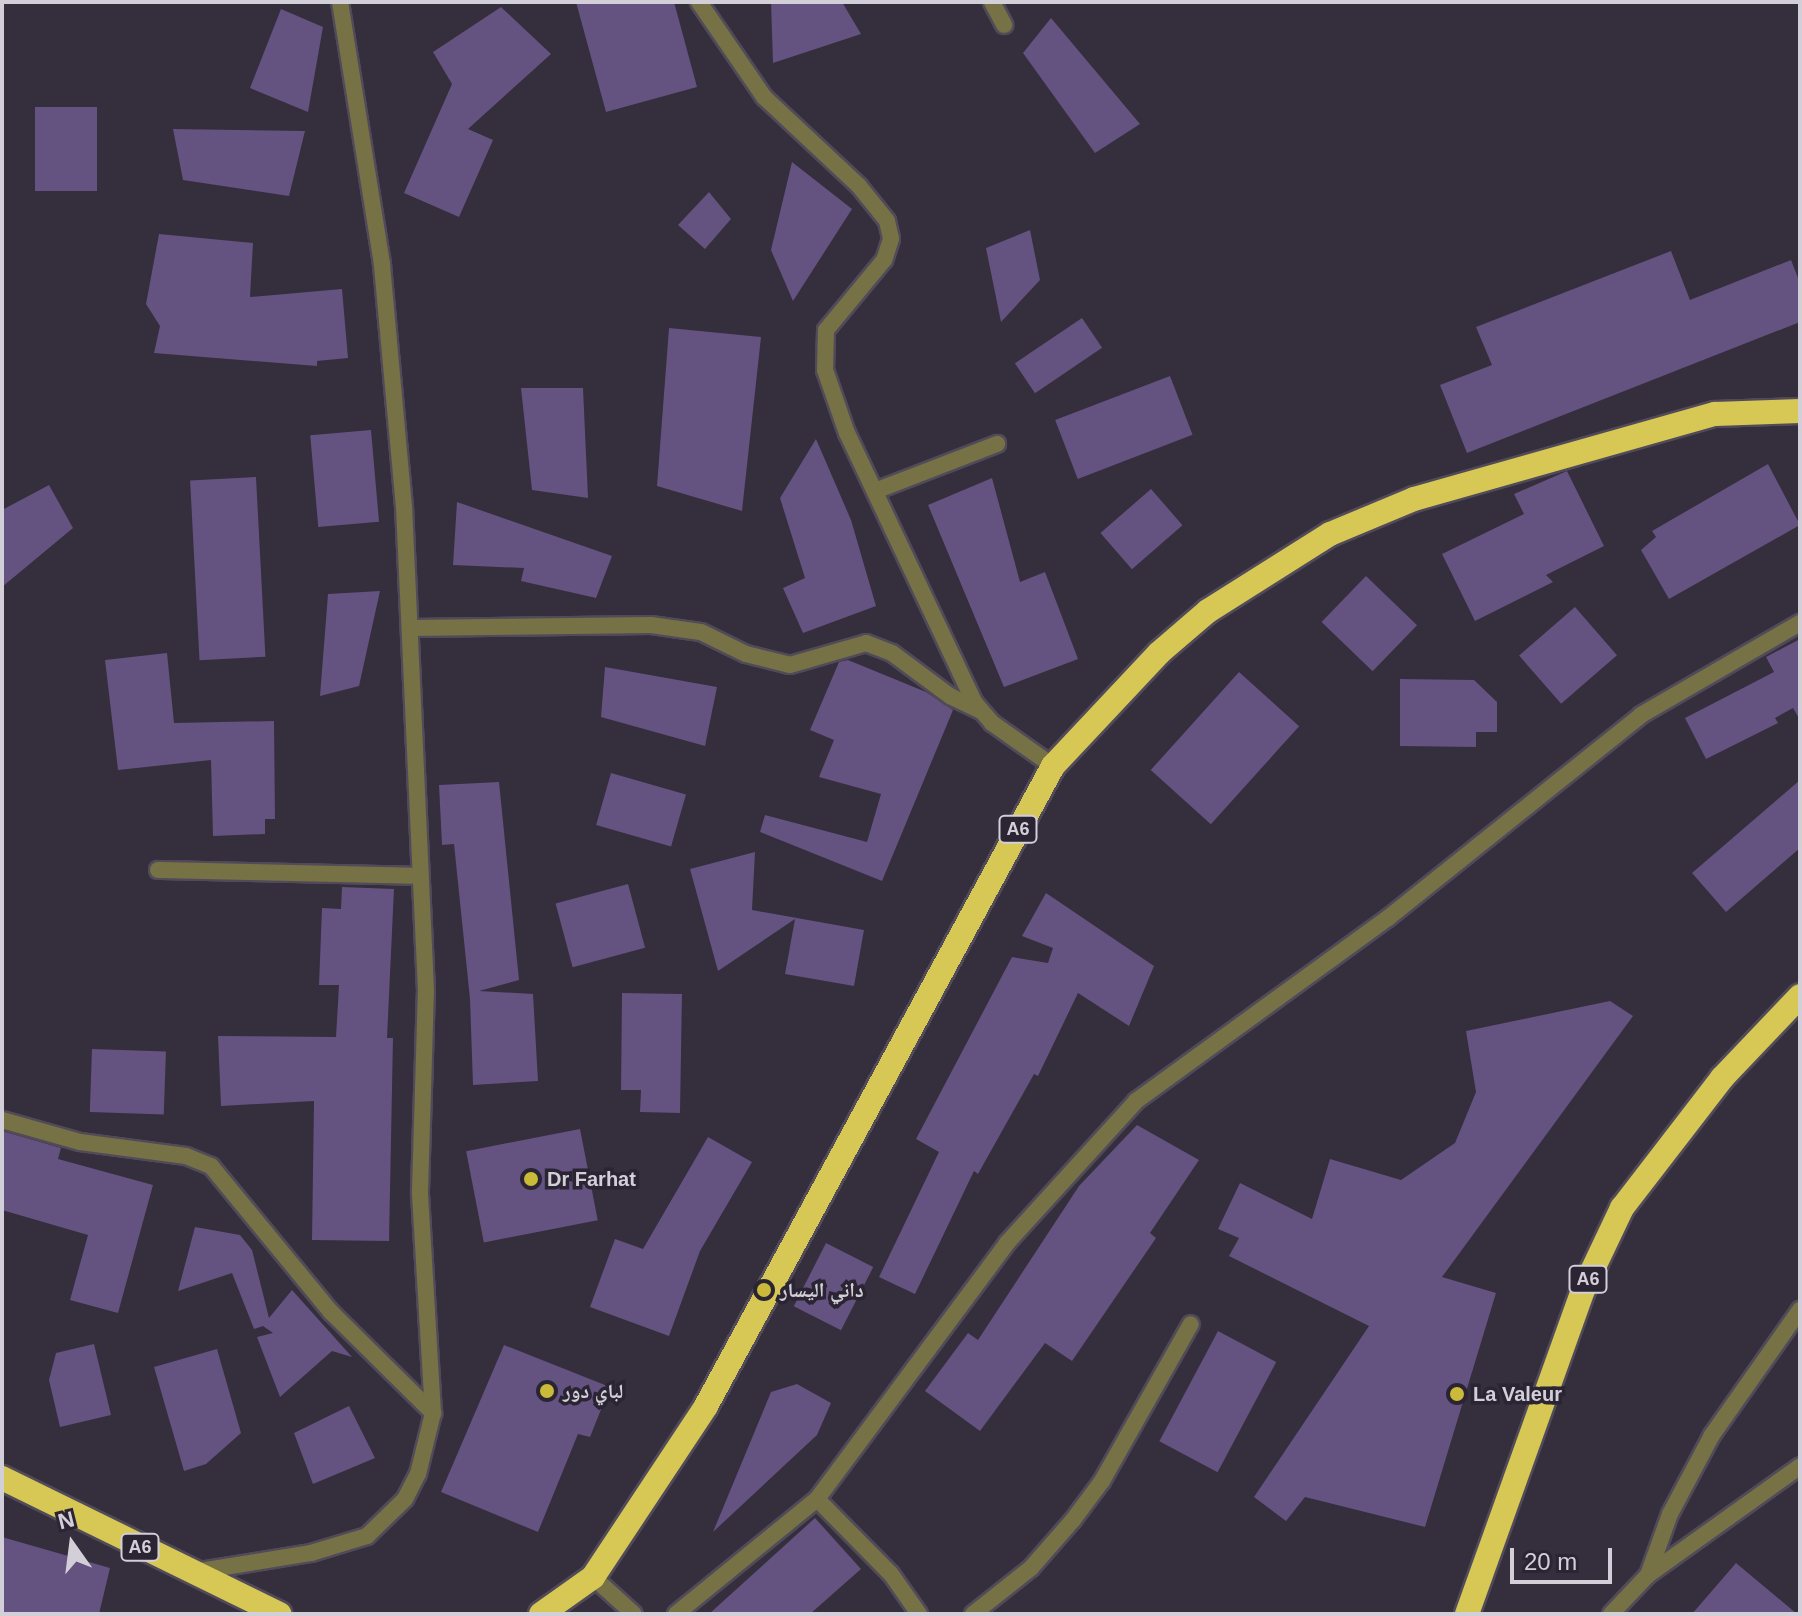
<!DOCTYPE html>
<html>
<head>
<meta charset="utf-8">
<style>
	body { margin:0 }
	#map { position:relative; width:1802px; height:1616px; overflow:hidden; background:#342e3d; font-family:Arial,"Noto Naskh Arabic",sans-serif }
	div>[style] { position:absolute }
	.building>* { inset:0; background:#645280; transform-origin:0 0 }
	.roads { filter:drop-shadow(2px 0 #514b59) drop-shadow(-2px 0 #514b59) drop-shadow(0 2px #514b59) drop-shadow(0 -2px #514b59) }
	.street>* { height:16px; margin:-8px; padding:0 8px; transform-origin:8px; border-radius:8px; background:#777146 }
	.highway>* { height:24px; margin:-12px; padding:0 12px; transform-origin:12px; border-radius:12px; background:#d7c754 }
	.dots>* { width:22px; height:22px; translate:-50% -50%; box-sizing:border-box; border:4px solid #2a2433; border-radius:50% }
	span { translate:-50% -50%; white-space:nowrap; text-align:center; line-height:1.15; -webkit-text-stroke:7px #2a2433; paint-order:stroke }
	.shield-label span { padding:2px 6px; background:#2a2433; border:2px solid; border-radius:6px; -webkit-text-stroke-width:0 }
	.shield-label { font-size:18px; color:#d3cfd9; font-weight:700 }
	.poi-label { font-size:20px; color:#d3cfd9; font-weight:700 }
	.left { translate:0 -50%; text-align:left }
	.frame { position:absolute; inset:0; border:4px solid #d3cfd9; pointer-events:none }
	.north { position:absolute; left:32px; top:1504px; width:80px; height:80px; -webkit-text-stroke:6px #2a2433; paint-order:stroke; rotate:346deg; font-size:22px; font-weight:700; line-height:32px; text-align:center; color:#d3cfd9 }
	.north::after { content:''; display:block; margin:auto; width:28px; height:36px; background:#d3cfd9; clip-path:polygon(50% 0,100% 100%,50% 72%,0 100%) }
	.scale { position:absolute; left:1510px; top:1548px; width:102px; height:36px; box-sizing:border-box; border:4px solid #d3cfd9; border-top:0; padding-left:10px; font-size:24px; line-height:28px; white-space:nowrap; color:#d3cfd9; -webkit-text-stroke:6px #2a2433; paint-order:stroke }
</style>
</head>
<body>
<div id="map">
	<div class="building">
		<div style="clip-path:polygon(576px 2px,674px 2px,697px 87px,606px 112px)"></div>
		<div style="clip-path:polygon(771px 2px,842px 2px,861px 34px,773px 63px)"></div>
		<div style="clip-path:polygon(501px 7px,551px 54px,468px 129px,493px 140px,459px 217px,404px 193px,452px 84px,433px 52px)"></div>
		<div style="clip-path:polygon(281px 9px,323px 27px,308px 112px,250px 88px)"></div>
		<div style="clip-path:polygon(1051px 18px,1140px 124px,1095px 153px,1023px 53px)"></div>
		<div style="left:35px;top:107px;width:62px;height:84px"></div>
		<div style="clip-path:polygon(173px 129px,305px 131px,289px 196px,183px 180px)"></div>
		<div style="clip-path:polygon(792px 162px,852px 209px,793px 301px,771px 250px)"></div>
		<div style="clip-path:polygon(709px 192px,731px 219px,705px 249px,678px 225px)"></div>
		<div style="clip-path:polygon(1030px 230px,1040px 280px,1001px 322px,986px 248px)"></div>
		<div style="clip-path:polygon(159px 234px,253px 243px,250px 297px,342px 289px,348px 358px,317px 361px,317px 366px,154px 353px,160px 326px,146px 304px)"></div>
		<div style="clip-path:polygon(1671px 251px,1690px 300px,1791px 260px,1800px 283px,1800px 322px,1467px 453px,1440px 385px,1492px 365px,1476px 327px)"></div>
		<div style="left:1082px;top:318px;width:36px;height:81px;rotate:56deg"></div>
		<div style="clip-path:polygon(669px 328px,761px 337px,742px 511px,657px 486px)"></div>
		<div style="left:1170px;top:376px;width:63px;height:123px;rotate:69deg"></div>
		<div style="clip-path:polygon(521px 388px,583px 388px,588px 498px,532px 490px)"></div>
		<div style="left:371px;top:430px;width:92px;height:61px;rotate:85deg"></div>
		<div style="clip-path:polygon(816px 439px,851px 520px,876px 606px,803px 633px,783px 588px,805px 578px,780px 498px)"></div>
		<div style="clip-path:polygon(1768px 464px,1800px 525px,1669px 599px,1641px 550px,1656px 537px,1652px 531px)"></div>
		<div style="clip-path:polygon(1567px 471px,1604px 546px,1546px 575px,1553px 582px,1475px 621px,1442px 554px,1524px 514px,1514px 494px)"></div>
		<div style="left:256px;top:477px;width:180px;height:66px;rotate:87deg"></div>
		<div style="clip-path:polygon(992px 478px,1020px 582px,1045px 572px,1078px 659px,1004px 687px,928px 505px)"></div>
		<div style="clip-path:polygon(49px 485px,73px 528px,2px 587px,2px 510px)"></div>
		<div style="left:1151px;top:489px;width:48px;height:67px;rotate:49deg"></div>
		<div style="clip-path:polygon(457px 502px,612px 556px,596px 598px,521px 581px,524px 568px,453px 565px)"></div>
		<div style="left:1366px;top:576px;width:71px;height:64px;rotate:44deg"></div>
		<div style="clip-path:polygon(380px 591px,359px 686px,320px 696px,328px 594px)"></div>
		<div style="left:1575px;top:607px;width:64px;height:74px;rotate:49deg"></div>
		<div style="clip-path:polygon(1800px 639px,1800px 720px,1793px 708px,1775px 718px,1778px 723px,1706px 759px,1685px 718px,1774px 672px,1766px 657px)"></div>
		<div style="clip-path:polygon(167px 653px,174px 723px,274px 721px,275px 819px,265px 819px,265px 834px,213px 836px,211px 760px,118px 770px,105px 660px)"></div>
		<div style="clip-path:polygon(848px 660px,926px 692px,953px 710px,882px 881px,760px 832px,765px 815px,867px 842px,881px 794px,819px 777px,834px 740px,810px 730px,839px 662px)"></div>
		<div style="clip-path:polygon(605px 667px,717px 687px,705px 746px,601px 717px)"></div>
		<div style="left:1239px;top:672px;width:81px;height:132px;rotate:42deg"></div>
		<div style="clip-path:polygon(1400px 679px,1474px 680px,1497px 702px,1497px 732px,1476px 732px,1476px 747px,1400px 746px)"></div>
		<div style="left:611px;top:773px;width:78px;height:54px;rotate:16deg"></div>
		<div style="clip-path:polygon(1800px 780px,1800px 848px,1726px 912px,1692px 873px)"></div>
		<div style="clip-path:polygon(499px 782px,519px 980px,479px 991px,533px 994px,538px 1081px,473px 1085px,470px 999px,454px 844px,442px 845px,439px 785px)"></div>
		<div style="clip-path:polygon(755px 852px,752px 910px,864px 930px,854px 986px,785px 974px,795px 919px,718px 971px,690px 869px)"></div>
		<div style="left:628px;top:884px;width:66px;height:75px;rotate:75deg"></div>
		<div style="clip-path:polygon(342px 887px,394px 889px,387px 1038px,393px 1038px,389px 1241px,312px 1240px,314px 1101px,221px 1106px,218px 1036px,336px 1037px,339px 985px,319px 985px,322px 908px,341px 909px)"></div>
		<div style="clip-path:polygon(1046px 893px,1154px 966px,1129px 1026px,1078px 993px,1038px 1076px,1034px 1074px,978px 1174px,974px 1171px,915px 1294px,879px 1277px,939px 1152px,916px 1139px,1012px 957px,1048px 963px,1053px 948px,1022px 936px)"></div>
		<div style="clip-path:polygon(622px 993px,682px 994px,680px 1113px,640px 1112px,641px 1090px,621px 1090px)"></div>
		<div style="clip-path:polygon(1610px 1001px,1633px 1016px,1442px 1277px,1496px 1293px,1425px 1527px,1305px 1497px,1286px 1521px,1254px 1497px,1369px 1326px,1229px 1256px,1239px 1238px,1218px 1229px,1240px 1183px,1312px 1219px,1330px 1159px,1401px 1180px,1455px 1143px,1476px 1092px,1466px 1031px)"></div>
		<div style="left:92px;top:1049px;width:74px;height:63px;rotate:2deg"></div>
		<div style="clip-path:polygon(1137px 1125px,1199px 1160px,1150px 1233px,1156px 1238px,1072px 1361px,1045px 1343px,980px 1431px,925px 1391px,968px 1333px,978px 1340px,1079px 1186px)"></div>
		<div style="left:580px;top:1129px;width:93px;height:116px;rotate:79deg"></div>
		<div style="clip-path:polygon(2px 1131px,61px 1148px,58px 1159px,153px 1185px,118px 1313px,70px 1300px,88px 1235px,2px 1210px)"></div>
		<div style="clip-path:polygon(708px 1137px,752px 1162px,700px 1251px,669px 1336px,590px 1307px,615px 1239px,643px 1249px)"></div>
		<div style="clip-path:polygon(195px 1227px,240px 1235px,252px 1250px,269px 1318px,292px 1290px,352px 1357px,332px 1351px,280px 1397px,257px 1337px,273px 1333px,263px 1326px,254px 1329px,232px 1273px,178px 1291px)"></div>
		<div style="left:826px;top:1243px;width:53px;height:71px;rotate:27deg"></div>
		<div style="left:1218px;top:1331px;width:66px;height:125px;rotate:28deg"></div>
		<div style="clip-path:polygon(94px 1344px,111px 1415px,60px 1427px,49px 1380px,56px 1353px)"></div>
		<div style="clip-path:polygon(504px 1345px,610px 1387px,590px 1437px,578px 1434px,538px 1532px,441px 1492px)"></div>
		<div style="clip-path:polygon(217px 1349px,241px 1433px,206px 1464px,184px 1471px,154px 1367px)"></div>
		<div style="clip-path:polygon(797px 1384px,831px 1403px,817px 1435px,713px 1532px,771px 1392px)"></div>
		<div style="clip-path:polygon(349px 1406px,375px 1458px,313px 1484px,294px 1433px)"></div>
		<div style="clip-path:polygon(815px 1518px,861px 1569px,810px 1614px,709px 1614px)"></div>
		<div style="clip-path:polygon(2px 1537px,110px 1568px,99px 1614px,2px 1614px)"></div>
		<div style="clip-path:polygon(1736px 1563px,1797px 1614px,1692px 1614px)"></div>
	</div>
	<div class="roads">
		<div class="street">
			<div style="left:699px;top:2px;width:115px;rotate:55.6deg"></div>
			<div style="left:764px;top:97px;width:130px;rotate:43.1deg"></div>
			<div style="left:859px;top:186px;width:45px;rotate:51.3deg"></div>
			<div style="left:887px;top:221px;width:18px;rotate:77deg"></div>
			<div style="left:891px;top:239px;width:22px;rotate:108deg"></div>
			<div style="left:884px;top:260px;width:91px;rotate:129.6deg"></div>
			<div style="left:826px;top:330px;width:40px;rotate:91.4deg"></div>
			<div style="left:825px;top:370px;width:67px;rotate:70.8deg"></div>
			<div style="left:847px;top:433px;width:297px;rotate:64.7deg"></div>
			<div style="left:974px;top:702px;width:28px;rotate:49deg"></div>
			<div style="left:992px;top:723px;width:75px;rotate:35.2deg"></div>
			<div style="left:992px;top:2px;width:26px;rotate:62deg"></div>
			<div style="left:875px;top:491px;width:131px;rotate:-21.1deg"></div>
			<div style="left:410px;top:628px;width:241px;rotate:-0.7deg"></div>
			<div style="left:651px;top:625px;width:50px;rotate:8deg"></div>
			<div style="left:701px;top:632px;width:50px;rotate:26.1deg"></div>
			<div style="left:746px;top:654px;width:45px;rotate:14deg"></div>
			<div style="left:790px;top:665px;width:79px;rotate:-16.1deg"></div>
			<div style="left:866px;top:643px;width:28px;rotate:21deg"></div>
			<div style="left:892px;top:653px;width:72px;rotate:36.6deg"></div>
			<div style="left:950px;top:696px;width:34px;rotate:26deg"></div>
			<div style="left:158px;top:870px;width:259px;rotate:1.3deg"></div>
			<div style="left:2px;top:1120px;width:81px;rotate:15.8deg"></div>
			<div style="left:80px;top:1142px;width:107px;rotate:7.5deg"></div>
			<div style="left:186px;top:1156px;width:27px;rotate:22deg"></div>
			<div style="left:211px;top:1166px;width:189px;rotate:50.6deg"></div>
			<div style="left:331px;top:1312px;width:144px;rotate:44.7deg"></div>
			<div style="left:817px;top:1499px;width:105px;rotate:45.4deg"></div>
			<div style="left:891px;top:1574px;width:49px;rotate:55deg"></div>
			<div style="left:194px;top:1572px;width:119px;rotate:-9.2deg"></div>
			<div style="left:311px;top:1553px;width:59px;rotate:-16.9deg"></div>
			<div style="left:367px;top:1536px;width:53px;rotate:-44.2deg"></div>
			<div style="left:405px;top:1499px;width:28px;rotate:-63deg"></div>
			<div style="left:418px;top:1474px;width:63px;rotate:-76.2deg"></div>
			<div style="left:433px;top:1413px;width:222px;rotate:-93.4deg"></div>
			<div style="left:420px;top:1191px;width:200px;rotate:-88.3deg"></div>
			<div style="left:426px;top:991px;width:484px;rotate:-92.6deg"></div>
			<div style="left:404px;top:507px;width:244px;rotate:-95.2deg"></div>
			<div style="left:382px;top:264px;width:265px;rotate:-99.1deg"></div>
			<div style="left:1648px;top:1575px;width:65px;rotate:-70.2deg"></div>
			<div style="left:1670px;top:1514px;width:89px;rotate:-62deg"></div>
			<div style="left:1712px;top:1435px;width:153px;rotate:-54.9deg"></div>
			<div style="left:593px;top:1577px;width:55px;rotate:42.1deg"></div>
			<div style="left:676px;top:1614px;width:182px;rotate:-39.2deg"></div>
			<div style="left:817px;top:1499px;width:319px;rotate:-53.4deg"></div>
			<div style="left:1007px;top:1243px;width:192px;rotate:-47.7deg"></div>
			<div style="left:1136px;top:1101px;width:311px;rotate:-36deg"></div>
			<div style="left:1388px;top:918px;width:324px;rotate:-38.7deg"></div>
			<div style="left:1641px;top:715px;width:184px;rotate:-30.1deg"></div>
			<div style="left:973px;top:1614px;width:74px;rotate:-38.4deg"></div>
			<div style="left:1031px;top:1568px;width:64px;rotate:-48.8deg"></div>
			<div style="left:1073px;top:1520px;width:49px;rotate:-53.4deg"></div>
			<div style="left:1102px;top:1481px;width:180px;rotate:-60.5deg"></div>
			<div style="left:1611px;top:1614px;width:54px;rotate:-46.5deg"></div>
			<div style="left:1648px;top:1575px;width:187px;rotate:-35.6deg"></div>
		</div>
		<div class="highway">
			<div style="left:2px;top:1478px;width:309px;rotate:26.1deg"></div>
			<div style="left:541px;top:1614px;width:64px;rotate:-35.4deg"></div>
			<div style="left:593px;top:1577px;width:205px;rotate:-56.5deg"></div>
			<div style="left:706px;top:1406px;width:728px;rotate:-61.53deg"></div>
			<div style="left:1053px;top:766px;width:155px;rotate:-46.8deg"></div>
			<div style="left:1159px;top:653px;width:65px;rotate:-40.6deg"></div>
			<div style="left:1208px;top:611px;width:144px;rotate:-32.3deg"></div>
			<div style="left:1330px;top:534px;width:91px;rotate:-22.6deg"></div>
			<div style="left:1414px;top:499px;width:313px;rotate:-15.8deg"></div>
			<div style="left:1715px;top:414px;width:85px;rotate:-2deg"></div>
			<div style="left:1467px;top:1614px;width:346px;rotate:-70.3deg"></div>
			<div style="left:1584px;top:1288px;width:89px;rotate:-64.6deg"></div>
			<div style="left:1622px;top:1208px;width:164px;rotate:-52.4deg"></div>
			<div style="left:1722px;top:1078px;width:113px;rotate:-46.4deg"></div>
		</div>
	</div>
	<div class="dots">
		<div style="left:531px;top:1179px;background:#cbba39"></div>
		<div style="left:764px;top:1290px;background:#cbba39"></div>
		<div style="left:547px;top:1391px;background:#cbba39"></div>
		<div style="left:1457px;top:1394px;background:#cbba39"></div>
	</div>
	<div class="shield-label">
		<span style="left:1018px;top:829px">A6</span>
		<span style="left:1588px;top:1279px">A6</span>
		<span style="left:140px;top:1547px">A6</span>
	</div>
	<div class="poi-label">
		<span class="left" style="left:547px;top:1179px">Dr Farhat</span>
		<span class="left" style="left:780px;top:1290px">داني اليسار</span>
		<span class="left" style="left:563px;top:1391px">لباي دور</span>
		<span class="left" style="left:1473px;top:1394px">La Valeur</span>
	</div>
	<div class="frame"></div>
	<div class="north">N</div>
	<div class="scale">20 m</div>
</div>
</body>
</html>
